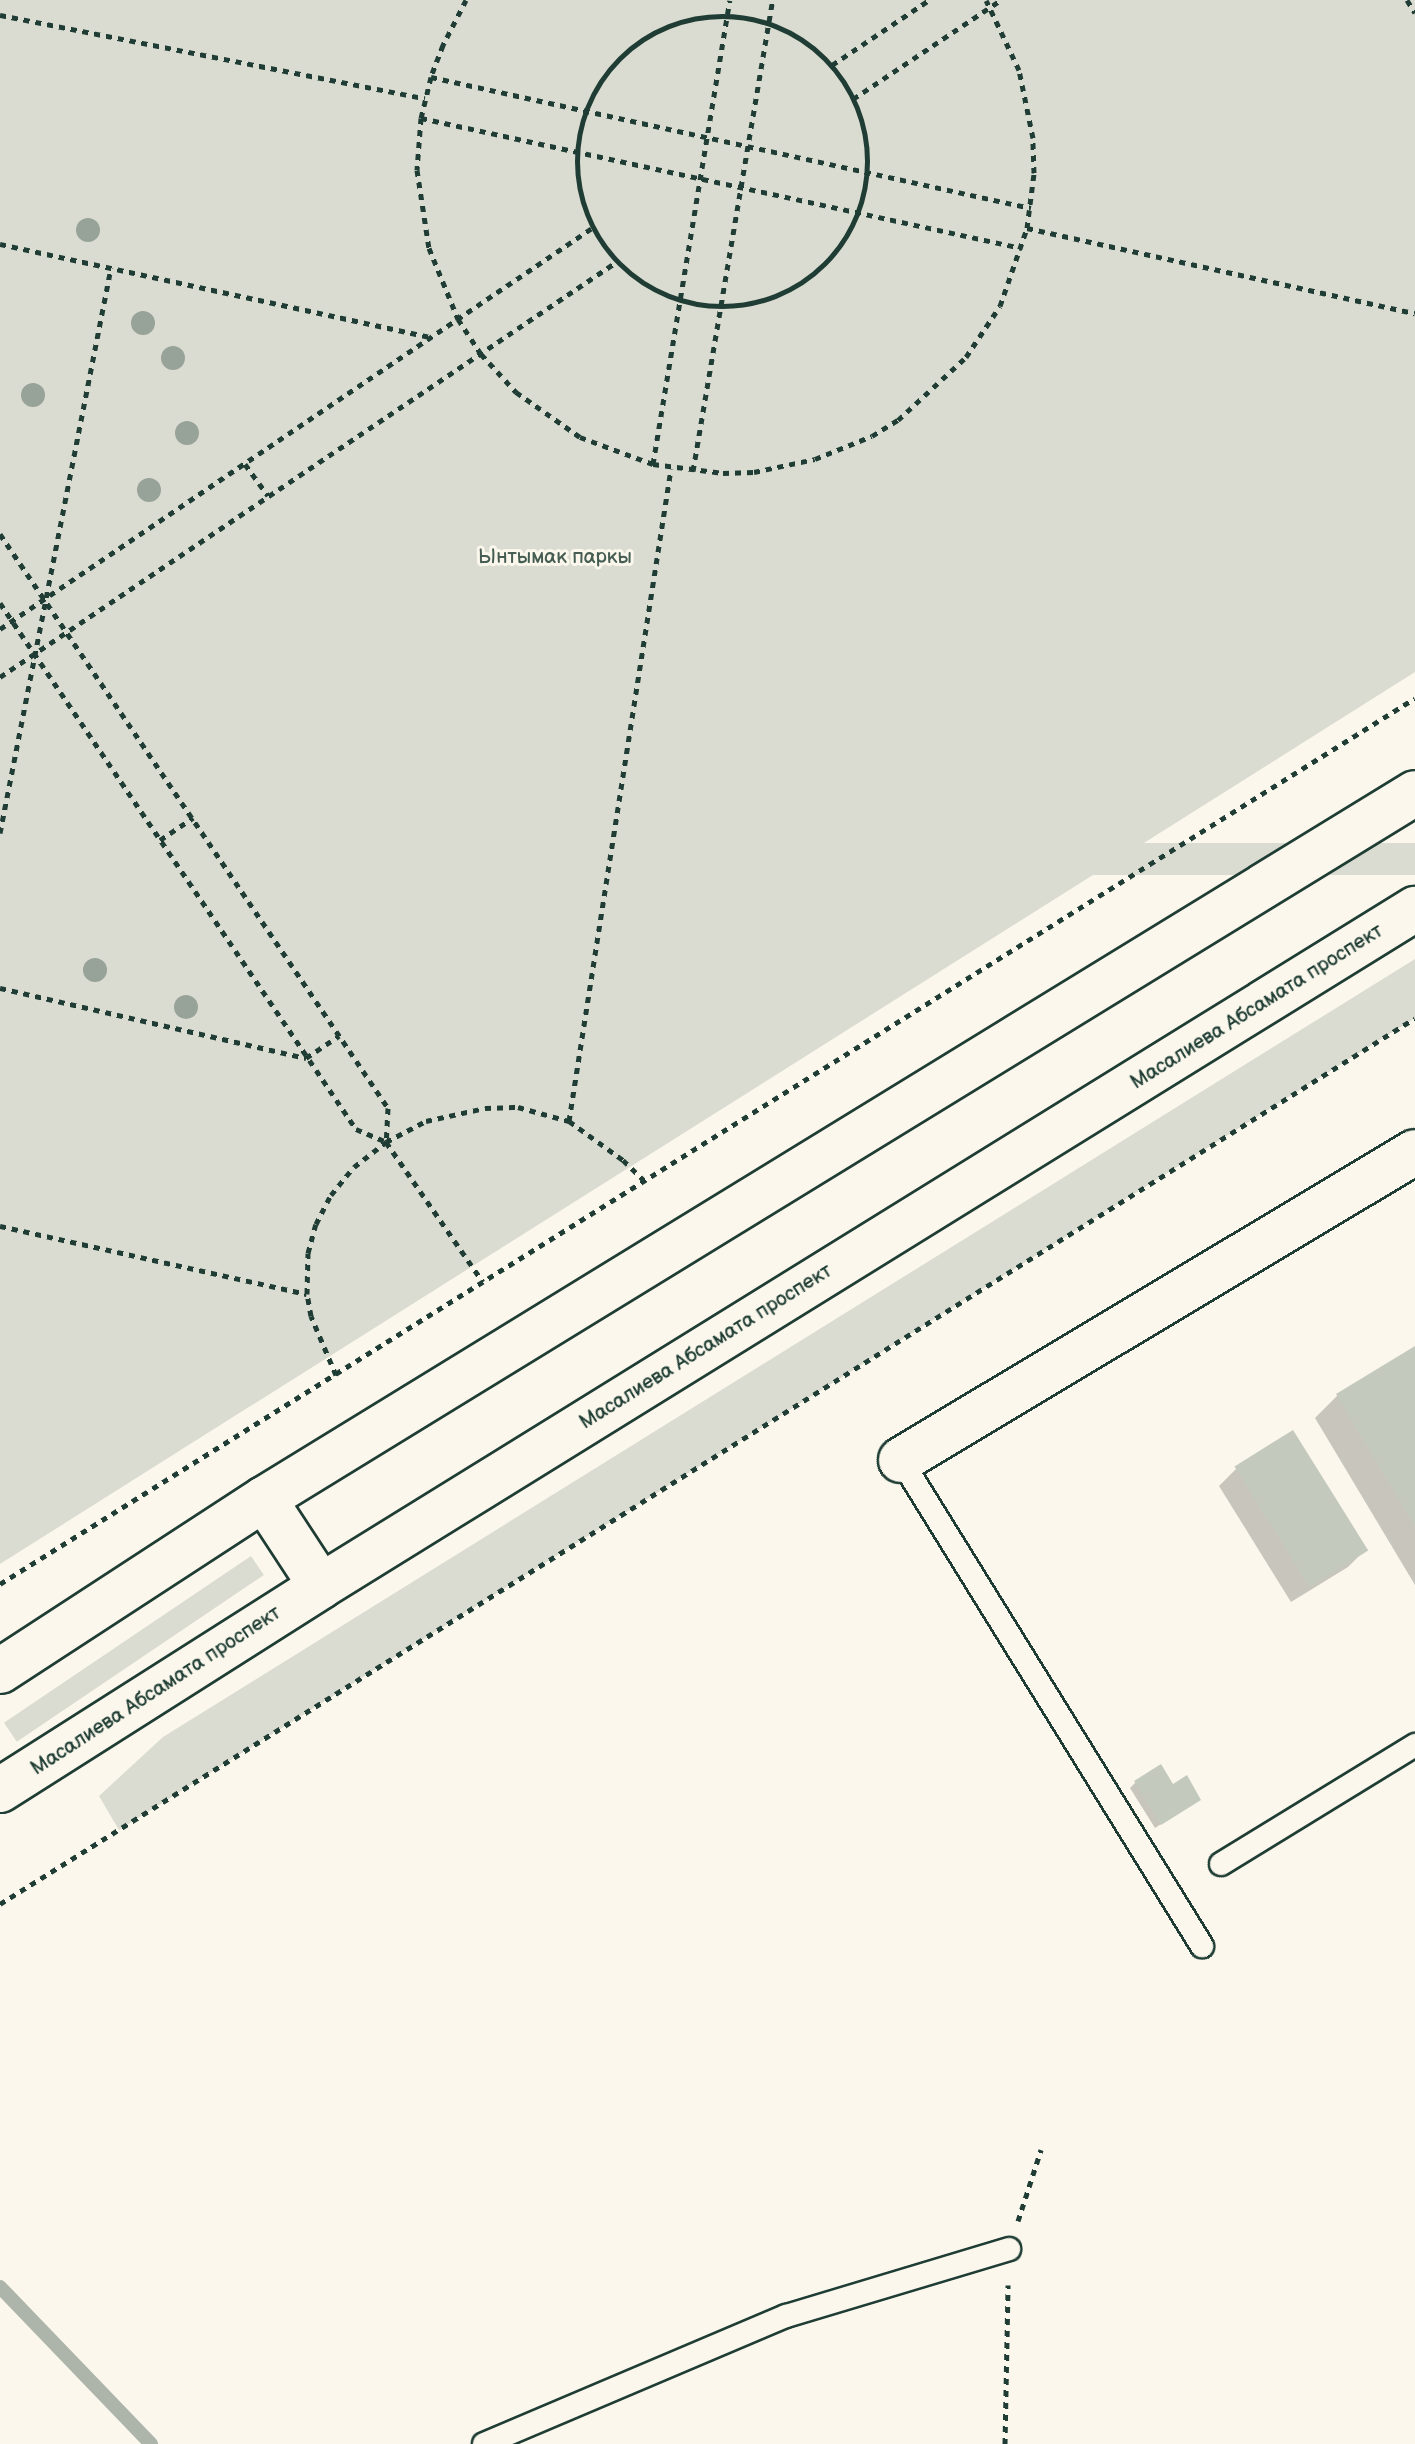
<!DOCTYPE html>
<html>
<head>
<meta charset="utf-8">
<style>
	body { margin:0 }
	#map { position:relative; width:1415px; height:2444px; overflow:hidden; background:#fbf7ec; font-family:"Balsamiq Sans",sans-serif }
	div>[style] { position:absolute }
	.green>* { inset:0; background:#dbdcd1; transform-origin:0 0 }
	.shadow>* { inset:0; background:#0003 }
	.stream>* { height:14px; margin:-7px; padding:0 7px; transform-origin:7px; border-radius:7px; background:#adb4aa }
	.building>* { inset:0; background:#c4c9be; transform-origin:0 0 }
	.path>* { height:5px; margin-top:-2.5px; transform-origin:0; background:repeating-linear-gradient(90deg,#1f3d34 0 6px,transparent 0 12px) }
	.path>.ring { margin:-2.5px; padding:0; box-sizing:content-box; background:none; border:5px solid #1f3d34; border-radius:50% }
	.roads { filter:drop-shadow(2px 0 #1f3d34) drop-shadow(-2px 0 #1f3d34) drop-shadow(0 2px #1f3d34) drop-shadow(0 -2px #1f3d34) }
	.lane>* { height:22px; margin:-11px; padding:0 11px; transform-origin:11px; border-radius:11px; background:#fbf7ec }
	.street>* { height:44px; margin:-22px; padding:0 22px; transform-origin:22px; border-radius:22px; background:#fbf7ec }
	.primary>* { height:44px; margin:-22px; padding:0 22px; transform-origin:22px; border-radius:22px; background:#fbf7ec }
	.trees>* { width:24px; height:24px; margin:-12px; border-radius:50%; background:#97a298 }
	span { translate:-50% -50%; white-space:nowrap; text-align:center; line-height:1.15; -webkit-text-stroke:6px #fbf7ec; paint-order:stroke }
	.park-label { font-size:20px; color:#455d53 }
	.street-label { font-size:20px; color:#1f3d34 }
</style>
</head>
<body>
<div id="map">
	<div class="green">
		<div style="clip-path:polygon(0 0,1415px 0,1415px 672px,0 1564px)"></div>
		<div style="left:1415px;top:843px;width:32px;height:1275px;rotate:90deg"></div>
		<div style="clip-path:polygon(1415px 959px,1415px 1018px,119px 1830px,99px 1796px,163px 1737px)"></div>
		<div style="left:251px;top:1556px;width:23px;height:298px;rotate:56deg"></div>
	</div>
	<div class="shadow">
		<div style="clip-path:polygon(1415px 1348px,1415px 1585px,1315px 1418px,1337px 1396px)"></div>
		<div style="clip-path:polygon(1236px 1469px,1365px 1550px,1348px 1567px,1291px 1602px,1219px 1486px)"></div>
		<div style="clip-path:polygon(1135px 1783px,1199px 1800px,1155px 1828px,1130px 1788px)"></div>
	</div>
	<div class="stream">
		<div style="left:0;top:2287px;width:218px;rotate:46.1deg"></div>
	</div>
	<div class="building">
		<div style="clip-path:polygon(1415px 1346px,1415px 1526px,1336px 1394px)"></div>
		<div style="left:1293px;top:1430px;width:142px;height:69px;rotate:58deg"></div>
		<div style="clip-path:polygon(1161px 1764px,1173px 1784px,1187px 1775px,1201px 1800px,1161px 1825px,1134px 1781px)"></div>
	</div>
	<div class="path">
		<div style="left:466px;top:0;width:51px;rotate:117.1deg"></div>
		<div style="left:443px;top:45px;width:34px;rotate:111deg"></div>
		<div style="left:431px;top:77px;width:42px;rotate:103.7deg"></div>
		<div style="left:421px;top:118px;width:52px;rotate:94.4deg"></div>
		<div style="left:417px;top:170px;width:79px;rotate:81.3deg"></div>
		<div style="left:429px;top:248px;width:77px;rotate:67.8deg"></div>
		<div style="left:458px;top:319px;width:42px;rotate:56.7deg"></div>
		<div style="left:481px;top:354px;width:52px;rotate:47.4deg"></div>
		<div style="left:516px;top:392px;width:78px;rotate:35.1deg"></div>
		<div style="left:580px;top:437px;width:78px;rotate:20.3deg"></div>
		<div style="left:653px;top:464px;width:71px;rotate:7.3deg"></div>
		<div style="left:723px;top:473px;width:31px;rotate:-2deg"></div>
		<div style="left:754px;top:472px;width:62px;rotate:-12deg"></div>
		<div style="left:815px;top:459px;width:61px;rotate:-22deg"></div>
		<div style="left:872px;top:436px;width:31px;rotate:-32deg"></div>
		<div style="left:898px;top:420px;width:93px;rotate:-42.8deg"></div>
		<div style="left:966px;top:357px;width:61px;rotate:-56.3deg"></div>
		<div style="left:1000px;top:306px;width:83px;rotate:-70.9deg"></div>
		<div style="left:1027px;top:228px;width:55px;rotate:-82.7deg"></div>
		<div style="left:1034px;top:173px;width:35px;rotate:-92deg"></div>
		<div style="left:1033px;top:138px;width:69px;rotate:-101.6deg"></div>
		<div style="left:1019px;top:70px;width:77px;rotate:-115.2deg"></div>
		<div style="left:1407px;top:0;width:15px;rotate:58deg"></div>
		<div style="left:0;top:15px;width:433px;rotate:11.1deg"></div>
		<div class="ring" style="left:577px;top:16px;width:285px;height:285px"></div>
		<div style="left:832px;top:65px;width:117px;rotate:-33.8deg"></div>
		<div style="left:431px;top:77px;width:614px;rotate:12.32deg"></div>
		<div style="left:853px;top:99px;width:178px;rotate:-33.8deg"></div>
		<div style="left:421px;top:118px;width:615px;rotate:12.21deg"></div>
		<div style="left:1027px;top:228px;width:397px;rotate:12.4deg"></div>
		<div style="left:0;top:244px;width:441px;rotate:12.2deg"></div>
		<div style="left:245px;top:464px;width:39px;rotate:54deg"></div>
		<div style="left:653px;top:464px;width:470px;rotate:-80.6deg"></div>
		<div style="left:693px;top:471px;width:478px;rotate:-80.4deg"></div>
		<div style="left:0;top:534px;width:693px;rotate:55.94deg"></div>
		<div style="left:388px;top:1108px;width:34px;rotate:93deg"></div>
		<div style="left:0;top:603px;width:635px;rotate:55.91deg"></div>
		<div style="left:356px;top:1129px;width:33px;rotate:23deg"></div>
		<div style="left:386px;top:1142px;width:170px;rotate:55.3deg"></div>
		<div style="left:0;top:629px;width:715px;rotate:-34.11deg"></div>
		<div style="left:0;top:677px;width:741px;rotate:-33.95deg"></div>
		<div style="left:0;top:833px;width:576px;rotate:-78.89deg"></div>
		<div style="left:160px;top:840px;width:40px;rotate:-34deg"></div>
		<div style="left:0;top:988px;width:314px;rotate:12.9deg"></div>
		<div style="left:306px;top:1058px;width:40px;rotate:-34deg"></div>
		<div style="left:569px;top:1121px;width:660px;rotate:-81.11deg"></div>
		<div style="left:0;top:1226px;width:314px;rotate:12.5deg"></div>
		<div style="left:336px;top:1375px;width:64px;rotate:-113deg"></div>
		<div style="left:311px;top:1316px;width:22px;rotate:-100deg"></div>
		<div style="left:307px;top:1294px;width:41px;rotate:-88.6deg"></div>
		<div style="left:308px;top:1253px;width:30px;rotate:-75deg"></div>
		<div style="left:316px;top:1224px;width:33px;rotate:-63deg"></div>
		<div style="left:331px;top:1195px;width:36px;rotate:-51deg"></div>
		<div style="left:354px;top:1167px;width:41px;rotate:-38deg"></div>
		<div style="left:386px;top:1142px;width:45px;rotate:-27.7deg"></div>
		<div style="left:426px;top:1121px;width:60px;rotate:-12.4deg"></div>
		<div style="left:485px;top:1108px;width:33px;rotate:-2deg"></div>
		<div style="left:518px;top:1107px;width:53px;rotate:15.4deg"></div>
		<div style="left:569px;top:1121px;width:67px;rotate:35.8deg"></div>
		<div style="left:623px;top:1160px;width:28px;rotate:44deg"></div>
		<div style="left:0;top:1584px;width:1669px;rotate:-32.05deg"></div>
		<div style="left:0;top:1904px;width:1669px;rotate:-32.05deg"></div>
		<div style="left:1018px;top:2221px;width:75px;rotate:-72.1deg"></div>
		<div style="left:1005px;top:2444px;width:159px;rotate:-88.9deg"></div>
	</div>
	<div class="roads">
		<div class="lane">
			<div style="left:901px;top:1460px;width:572px;rotate:58.23deg"></div>
			<div style="left:1221px;top:1864px;width:228px;rotate:-31.5deg"></div>
			<div style="left:484px;top:2444px;width:328px;rotate:-23deg"></div>
			<div style="left:786px;top:2316px;width:233px;rotate:-16.7deg"></div>
		</div>
		<div class="street">
			<div style="left:901px;top:1460px;width:599px;rotate:-30.93deg"></div>
		</div>
		<div class="primary">
			<div style="left:264px;top:1499px;width:104px;rotate:56.8deg"></div>
			<div style="left:0;top:1671px;width:315px;rotate:-33.1deg"></div>
			<div style="left:264px;top:1499px;width:1350px;rotate:-31.52deg"></div>
			<div style="left:0;top:1790px;width:380px;rotate:-32.4deg"></div>
			<div style="left:321px;top:1586px;width:1287px;rotate:-31.75deg"></div>
		</div>
	</div>
	<div class="trees">
		<div style="left:88px;top:230px"></div>
		<div style="left:143px;top:323px"></div>
		<div style="left:173px;top:358px"></div>
		<div style="left:33px;top:395px"></div>
		<div style="left:187px;top:433px"></div>
		<div style="left:149px;top:490px"></div>
		<div style="left:95px;top:970px"></div>
		<div style="left:186px;top:1007px"></div>
	</div>
	<div class="park-label">
		<span style="left:555px;top:557px">Ынтымак паркы</span>
	</div>
	<div class="street-label">
		<span style="left:1257px;top:1007px;rotate:-32deg">Масалиева Абсамата проспект</span>
		<span style="left:706px;top:1347px;rotate:-32deg">Масалиева Абсамата проспект</span>
		<span style="left:156px;top:1691px;rotate:-33deg">Масалиева Абсамата проспект</span>
	</div>
</div>
</body>
</html>
